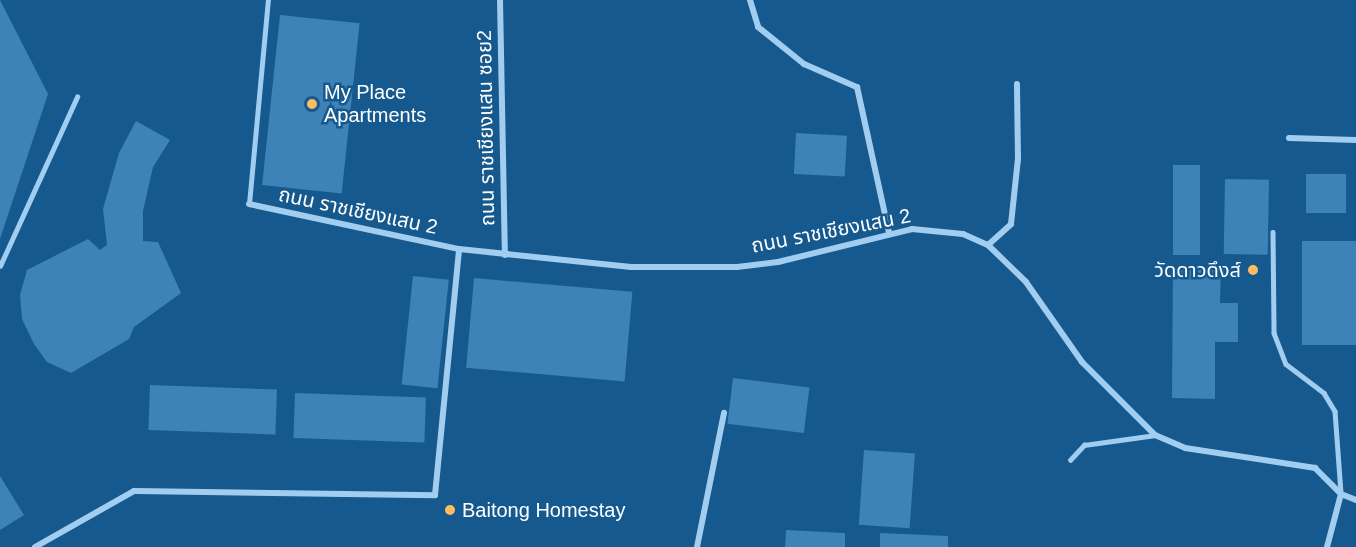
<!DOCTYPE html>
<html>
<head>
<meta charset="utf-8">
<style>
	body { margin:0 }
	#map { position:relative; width:1356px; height:547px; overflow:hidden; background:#16598e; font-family:Arial,"Noto Sans Thai",sans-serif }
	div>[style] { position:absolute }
	.building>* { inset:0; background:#3e83b7; transform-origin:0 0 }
	.lane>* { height:4.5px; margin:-2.25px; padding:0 2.25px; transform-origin:2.25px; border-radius:2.25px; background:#a1cef0 }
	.street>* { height:6px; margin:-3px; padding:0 3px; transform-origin:3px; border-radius:3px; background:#a1cef0 }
	.dots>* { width:16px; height:16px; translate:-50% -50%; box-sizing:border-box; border:3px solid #16598e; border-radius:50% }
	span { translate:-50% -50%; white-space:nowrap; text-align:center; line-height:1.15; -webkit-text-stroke:5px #16598e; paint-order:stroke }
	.poi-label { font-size:20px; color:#fff }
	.left { translate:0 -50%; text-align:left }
	.right { translate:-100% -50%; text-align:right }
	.street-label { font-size:20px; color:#fff }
</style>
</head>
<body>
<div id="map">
	<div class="building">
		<div style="clip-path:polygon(0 0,48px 94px,0 239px)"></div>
		<div style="left:280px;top:15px;width:80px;height:171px;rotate:6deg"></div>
		<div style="clip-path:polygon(136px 121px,170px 140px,153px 167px,143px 211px,143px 241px,158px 242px,181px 293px,134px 327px,129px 339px,71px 373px,47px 362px,34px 344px,22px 319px,20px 295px,27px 270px,88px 239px,100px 250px,107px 245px,103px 209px,119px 153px)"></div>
		<div style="left:796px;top:133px;width:51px;height:41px;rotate:3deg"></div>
		<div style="left:1173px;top:165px;width:27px;height:90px"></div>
		<div style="left:1306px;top:174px;width:40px;height:39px"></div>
		<div style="left:1225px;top:179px;width:44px;height:75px;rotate:1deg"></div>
		<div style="left:1356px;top:241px;width:104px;height:54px;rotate:90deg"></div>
		<div style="clip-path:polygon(1173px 266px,1221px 267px,1220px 303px,1238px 303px,1238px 342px,1215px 342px,1215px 399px,1172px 398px)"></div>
		<div style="left:413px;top:276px;width:36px;height:109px;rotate:6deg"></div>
		<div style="left:474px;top:278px;width:159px;height:90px;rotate:5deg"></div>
		<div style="left:733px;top:378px;width:77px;height:46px;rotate:7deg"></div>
		<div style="left:150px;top:385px;width:127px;height:45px;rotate:2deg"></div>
		<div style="left:295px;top:393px;width:131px;height:45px;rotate:2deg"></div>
		<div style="left:864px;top:450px;width:51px;height:75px;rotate:4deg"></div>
		<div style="clip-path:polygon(0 476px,24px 515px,0 530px)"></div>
		<div style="clip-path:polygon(786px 530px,845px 533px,845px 547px,785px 547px)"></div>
		<div style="clip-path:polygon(880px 533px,948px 536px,948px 547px,880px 547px)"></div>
	</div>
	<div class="lane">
		<div style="left:249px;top:204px;width:205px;rotate:-84.7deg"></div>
		<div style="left:1273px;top:232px;width:101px;rotate:89.4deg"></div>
		<div style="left:1274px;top:333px;width:33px;rotate:69deg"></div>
		<div style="left:1286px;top:364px;width:48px;rotate:37.3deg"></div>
		<div style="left:1324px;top:393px;width:21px;rotate:59deg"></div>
		<div style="left:1335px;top:411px;width:82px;rotate:85.8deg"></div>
		<div style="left:0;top:266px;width:186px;rotate:-65.5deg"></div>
		<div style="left:1070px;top:460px;width:21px;rotate:-47deg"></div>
		<div style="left:1084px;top:445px;width:72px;rotate:-8deg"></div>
	</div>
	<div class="street">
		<div style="left:500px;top:0;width:255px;rotate:88.9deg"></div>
		<div style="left:750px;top:0;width:28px;rotate:73deg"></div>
		<div style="left:758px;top:27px;width:59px;rotate:38.8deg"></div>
		<div style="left:804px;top:64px;width:58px;rotate:23.5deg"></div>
		<div style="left:857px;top:87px;width:149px;rotate:77.6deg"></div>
		<div style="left:1289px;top:138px;width:67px;rotate:1.7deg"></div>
		<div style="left:249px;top:204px;width:215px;rotate:12.1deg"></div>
		<div style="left:459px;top:249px;width:173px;rotate:6deg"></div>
		<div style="left:631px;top:267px;width:106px"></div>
		<div style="left:737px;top:267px;width:41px;rotate:-7deg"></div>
		<div style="left:778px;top:262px;width:138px;rotate:-13.8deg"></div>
		<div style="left:912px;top:229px;width:51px;rotate:5.6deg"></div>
		<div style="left:963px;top:234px;width:27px;rotate:24deg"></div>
		<div style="left:988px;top:245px;width:53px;rotate:44.2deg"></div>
		<div style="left:1026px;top:282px;width:98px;rotate:55deg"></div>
		<div style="left:1082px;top:362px;width:103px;rotate:45deg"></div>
		<div style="left:1155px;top:435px;width:33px;rotate:23deg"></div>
		<div style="left:1185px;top:448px;width:132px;rotate:8.7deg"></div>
		<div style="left:1315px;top:468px;width:37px;rotate:45deg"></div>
		<div style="left:1341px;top:494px;width:16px;rotate:22deg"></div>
		<div style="left:988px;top:245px;width:31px;rotate:-42deg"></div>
		<div style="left:1011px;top:224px;width:65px;rotate:-83.9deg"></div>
		<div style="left:1018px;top:159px;width:75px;rotate:-90.8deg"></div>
		<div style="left:35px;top:547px;width:114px;rotate:-29.5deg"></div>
		<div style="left:134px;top:491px;width:301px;rotate:0.8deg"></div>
		<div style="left:435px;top:495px;width:247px;rotate:-84.4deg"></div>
		<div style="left:697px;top:547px;width:137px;rotate:-78.6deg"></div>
		<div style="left:1327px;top:547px;width:55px;rotate:-75.2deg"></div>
	</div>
	<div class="dots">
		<div style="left:312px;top:104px;background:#ffbd5f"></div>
		<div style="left:1253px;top:270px;background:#ffbd5f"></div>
		<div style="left:450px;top:510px;background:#ffbd5f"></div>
	</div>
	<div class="poi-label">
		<span class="left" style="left:324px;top:104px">My Place<br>Apartments</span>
		<span class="right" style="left:1241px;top:270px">วัดดาวดึงส์</span>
		<span class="left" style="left:462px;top:510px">Baitong Homestay</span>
	</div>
	<div class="street-label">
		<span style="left:486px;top:128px;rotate:-91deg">ถนน ราชเชียงแสน ซอย2</span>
		<span style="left:358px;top:211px;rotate:12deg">ถนน ราชเชียงแสน 2</span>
		<span style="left:831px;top:231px;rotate:-11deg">ถนน ราชเชียงแสน 2</span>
	</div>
</div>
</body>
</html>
